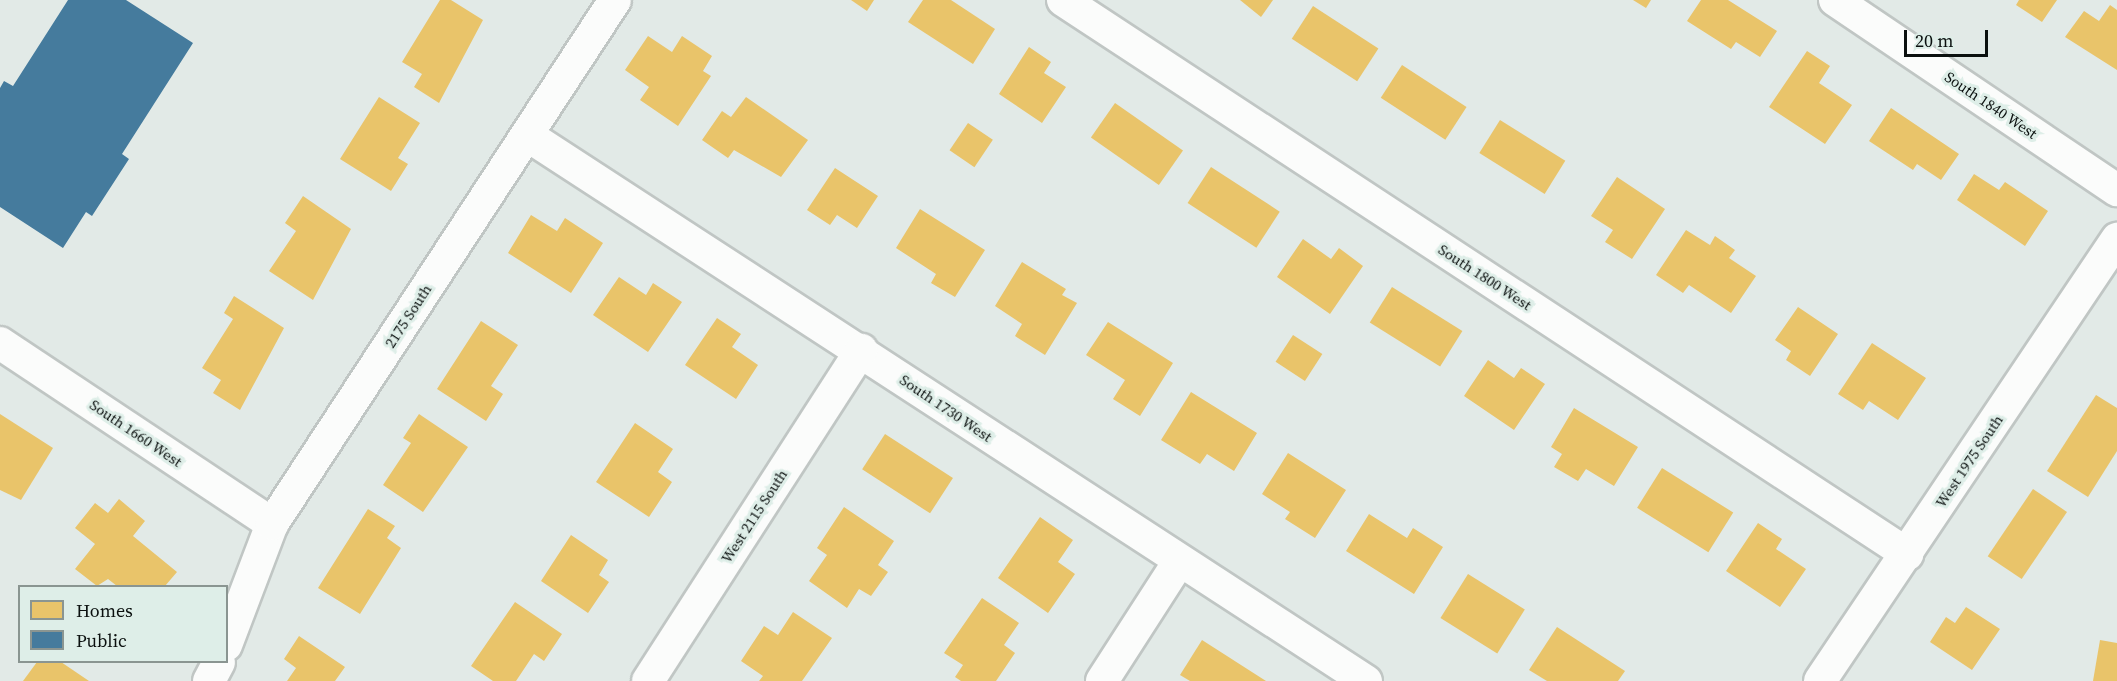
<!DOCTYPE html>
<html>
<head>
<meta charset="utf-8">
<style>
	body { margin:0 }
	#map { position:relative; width:2117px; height:681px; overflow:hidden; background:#e2eae7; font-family:"Source Serif 4",serif }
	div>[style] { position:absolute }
	.homes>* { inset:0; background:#e9c46a; transform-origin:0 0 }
	.public>* { inset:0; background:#457b9d }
	.roads { filter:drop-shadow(2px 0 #c0c6c4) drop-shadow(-2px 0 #c0c6c4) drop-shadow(0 2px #c0c6c4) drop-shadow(0 -2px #c0c6c4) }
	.minor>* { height:32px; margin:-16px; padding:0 16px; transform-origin:16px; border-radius:16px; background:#fbfcfb }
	span { translate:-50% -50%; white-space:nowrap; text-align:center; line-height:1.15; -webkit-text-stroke:6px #deeee8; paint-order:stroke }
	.street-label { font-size:15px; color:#0b100f }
	.legend { position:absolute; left:18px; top:585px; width:210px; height:78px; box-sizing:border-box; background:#deeee8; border:2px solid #8a9591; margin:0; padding:8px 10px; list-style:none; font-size:18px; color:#0b100f }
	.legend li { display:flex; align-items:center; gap:12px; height:30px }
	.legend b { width:30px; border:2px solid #8a9591 }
	.scale { position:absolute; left:1904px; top:30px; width:84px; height:27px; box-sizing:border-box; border:3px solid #0b100f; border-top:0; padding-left:8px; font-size:18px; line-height:21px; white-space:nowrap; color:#0b100f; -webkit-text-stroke:4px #deeee8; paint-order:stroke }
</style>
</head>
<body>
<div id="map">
	<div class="homes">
		<div style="clip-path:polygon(440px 0,451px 0,483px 20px,439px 103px,414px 87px,422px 74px,402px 62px)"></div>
		<div style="clip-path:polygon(851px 0,874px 0,867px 11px)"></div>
		<div style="clip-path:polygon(923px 0,951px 0,995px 29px,973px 64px,908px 22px)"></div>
		<div style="clip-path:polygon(1240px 0,1273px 0,1261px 17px)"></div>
		<div style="clip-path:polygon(1633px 0,1651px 0,1646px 8px)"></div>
		<div style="clip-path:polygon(1701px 0,1728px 0,1777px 31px,1760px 57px,1736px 42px,1731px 49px,1687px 21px)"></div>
		<div style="clip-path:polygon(2019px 0,2057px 0,2042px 22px,2016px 5px)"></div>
		<div style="clip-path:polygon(2110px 5px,2117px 10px,2117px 70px,2065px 37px,2084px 11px,2099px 21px)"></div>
		<div style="left:1313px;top:6px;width:78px;height:39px;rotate:33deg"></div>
		<div style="clip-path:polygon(648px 36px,672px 52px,682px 36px,712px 56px,703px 71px,711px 76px,678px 126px,640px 100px,649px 87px,625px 70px)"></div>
		<div style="clip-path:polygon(1029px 47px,1051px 62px,1044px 73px,1066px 87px,1042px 123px,999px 94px)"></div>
		<div style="clip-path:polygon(1807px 51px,1830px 66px,1819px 83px,1852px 105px,1825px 144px,1769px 107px)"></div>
		<div style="left:1402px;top:65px;width:77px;height:39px;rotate:33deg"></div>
		<div style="clip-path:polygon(379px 97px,420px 123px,398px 158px,408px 164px,391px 191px,340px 159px)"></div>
		<div style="clip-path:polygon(746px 97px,808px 140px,781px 177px,734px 150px,728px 158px,702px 140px,722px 111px,731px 117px)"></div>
		<div style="left:1115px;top:103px;width:83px;height:42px;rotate:35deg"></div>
		<div style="clip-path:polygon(1891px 108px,1959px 154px,1941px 180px,1917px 164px,1913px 170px,1869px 141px)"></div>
		<div style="left:1500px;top:120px;width:77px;height:39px;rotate:32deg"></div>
		<div style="left:968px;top:123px;width:30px;height:33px;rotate:34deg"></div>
		<div style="left:1211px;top:167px;width:82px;height:43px;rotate:33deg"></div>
		<div style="clip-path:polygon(835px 168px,878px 196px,857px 228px,837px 215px,830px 225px,807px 210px)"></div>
		<div style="clip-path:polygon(1974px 174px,1999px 190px,2005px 182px,2048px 211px,2025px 246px,1957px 200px)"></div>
		<div style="clip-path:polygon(1617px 177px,1665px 209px,1632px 259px,1605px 242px,1613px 230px,1591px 216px)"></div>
		<div style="clip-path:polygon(303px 196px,351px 229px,313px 300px,269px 271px,296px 231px,285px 223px)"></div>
		<div style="clip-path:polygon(920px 209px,985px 250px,955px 297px,931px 283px,936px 274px,896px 248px)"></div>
		<div style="clip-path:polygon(531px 215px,557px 231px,565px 218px,603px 243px,571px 293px,508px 253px)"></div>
		<div style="clip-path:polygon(1686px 230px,1710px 245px,1715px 236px,1735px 250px,1729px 258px,1756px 276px,1731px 313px,1689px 285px,1683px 293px,1656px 275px)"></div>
		<div style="clip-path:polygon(1303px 239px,1331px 259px,1339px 248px,1363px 266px,1330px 314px,1277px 277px)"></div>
		<div style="clip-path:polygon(1022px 262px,1066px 289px,1062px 295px,1077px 303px,1045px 355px,1015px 336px,1022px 324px,995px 306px)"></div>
		<div style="clip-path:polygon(619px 277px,646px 295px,653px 283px,682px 302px,648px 352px,593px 315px)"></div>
		<div style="left:1392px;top:287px;width:83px;height:42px;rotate:32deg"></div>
		<div style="clip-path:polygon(234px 296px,284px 328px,240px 410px,213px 393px,221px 380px,202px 368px,233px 319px,224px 313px)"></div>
		<div style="clip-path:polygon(1798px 307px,1838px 334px,1810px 376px,1786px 360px,1791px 351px,1775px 340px)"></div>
		<div style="clip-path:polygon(717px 318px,741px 334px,732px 347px,758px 365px,736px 399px,685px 365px)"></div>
		<div style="clip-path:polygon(481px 321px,518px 345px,491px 386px,503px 394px,486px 421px,437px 389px)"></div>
		<div style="clip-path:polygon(1108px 322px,1173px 363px,1140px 416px,1113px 399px,1125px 380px,1086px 355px)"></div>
		<div style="left:1293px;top:335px;width:35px;height:32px;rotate:33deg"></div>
		<div style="clip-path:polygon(1872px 343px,1926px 378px,1898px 420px,1869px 401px,1863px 410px,1838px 394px)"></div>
		<div style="clip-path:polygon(1488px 360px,1514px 378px,1521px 368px,1545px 384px,1514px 430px,1464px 396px)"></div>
		<div style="clip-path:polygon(1191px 392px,1257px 433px,1234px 471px,1207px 454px,1200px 464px,1161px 440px)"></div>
		<div style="clip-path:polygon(2096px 395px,2117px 408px,2117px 451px,2088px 497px,2047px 471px)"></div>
		<div style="clip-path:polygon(1574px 408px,1638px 447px,1614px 486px,1586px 469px,1578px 481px,1554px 467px,1562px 454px,1551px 447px)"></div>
		<div style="clip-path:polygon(0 414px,53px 448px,21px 500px,0 490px)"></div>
		<div style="clip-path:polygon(419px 414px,468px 447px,423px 512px,383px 485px,411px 443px,403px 438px)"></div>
		<div style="clip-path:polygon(635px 423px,673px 449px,658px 472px,672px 482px,649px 517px,596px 482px)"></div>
		<div style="left:885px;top:434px;width:81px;height:42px;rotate:33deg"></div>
		<div style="clip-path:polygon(1288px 453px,1346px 490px,1315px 538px,1285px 519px,1290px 512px,1262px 494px)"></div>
		<div style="left:1662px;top:468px;width:84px;height:47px;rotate:32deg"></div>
		<div style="left:2033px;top:489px;width:41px;height:81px;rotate:34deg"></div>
		<div style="clip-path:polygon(119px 499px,145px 521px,133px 536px,177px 572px,165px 586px,117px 586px,108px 579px,97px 586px,75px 569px,95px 544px,75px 528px,95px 503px,108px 513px)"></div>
		<div style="clip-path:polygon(844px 507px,894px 541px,878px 565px,888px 572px,871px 596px,859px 589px,847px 608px,809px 581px,827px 555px,817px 548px)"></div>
		<div style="clip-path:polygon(368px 509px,395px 526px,387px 538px,401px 548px,360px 614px,318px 588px)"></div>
		<div style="clip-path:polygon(1369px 514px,1407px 538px,1413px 528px,1443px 547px,1414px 594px,1346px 551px)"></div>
		<div style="clip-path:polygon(1040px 517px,1073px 540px,1058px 562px,1075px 574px,1048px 613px,998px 578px)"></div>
		<div style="clip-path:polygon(1758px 523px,1782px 539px,1776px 549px,1806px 569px,1780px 607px,1726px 571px)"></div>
		<div style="clip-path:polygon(571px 535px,608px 560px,599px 575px,609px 582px,588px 613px,541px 581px)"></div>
		<div style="left:1468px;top:574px;width:67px;height:52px;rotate:32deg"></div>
		<div style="clip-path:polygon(982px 598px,1019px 623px,1004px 645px,1015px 653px,996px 681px,961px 681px,955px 677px,963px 665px,944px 653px)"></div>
		<div style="clip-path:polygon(515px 602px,562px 634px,544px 661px,534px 654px,516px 681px,493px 681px,471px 666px)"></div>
		<div style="clip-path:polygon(1966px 607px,2000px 629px,1972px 670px,1930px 642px,1946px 617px,1955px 623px)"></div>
		<div style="clip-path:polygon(793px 612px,832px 638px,802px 681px,759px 681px,763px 676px,741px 661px,764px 626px,778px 635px)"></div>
		<div style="clip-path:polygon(1557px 627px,1625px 671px,1618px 681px,1547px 681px,1529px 670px)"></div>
		<div style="clip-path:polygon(299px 636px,345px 667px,335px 681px,287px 681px,296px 668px,284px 659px)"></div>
		<div style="clip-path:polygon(1202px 640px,1266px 681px,1190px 681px,1180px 675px)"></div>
		<div style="clip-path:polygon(2100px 640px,2117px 643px,2117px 681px,2093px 681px)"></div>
		<div style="clip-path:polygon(37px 662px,61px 662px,89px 681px,23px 681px)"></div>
	</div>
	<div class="public">
		<div style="clip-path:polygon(68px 0,126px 0,193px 43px,122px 154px,129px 159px,92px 216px,86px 212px,63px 248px,0 207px,0 88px,4px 81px,13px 86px)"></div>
	</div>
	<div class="roads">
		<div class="minor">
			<div style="left:1063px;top:0;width:1010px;rotate:33.28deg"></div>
			<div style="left:1835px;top:0;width:340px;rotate:34deg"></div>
			<div style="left:527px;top:135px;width:1001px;rotate:33.06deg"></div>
			<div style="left:0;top:343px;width:327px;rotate:33.6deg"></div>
			<div style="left:226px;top:645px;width:129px;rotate:-69.2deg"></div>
			<div style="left:272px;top:524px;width:626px;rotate:-56.79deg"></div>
			<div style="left:209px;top:681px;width:21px;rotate:-62deg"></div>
			<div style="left:648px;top:681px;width:394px;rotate:-57.2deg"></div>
			<div style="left:1102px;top:681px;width:140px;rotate:-57.2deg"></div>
			<div style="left:1820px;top:681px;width:533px;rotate:-56.1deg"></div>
		</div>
	</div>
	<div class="street-label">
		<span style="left:1991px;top:105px;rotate:34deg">South 1840 West</span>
		<span style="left:1485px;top:277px;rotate:33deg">South 1800 West</span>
		<span style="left:408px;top:316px;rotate:-57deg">2175 South</span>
		<span style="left:946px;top:408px;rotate:34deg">South 1730 West</span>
		<span style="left:136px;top:433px;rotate:34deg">South 1660 West</span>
		<span style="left:1969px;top:461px;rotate:-56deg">West 1975 South</span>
		<span style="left:754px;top:516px;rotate:-57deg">West 2115 South</span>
	</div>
	<ul class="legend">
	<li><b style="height:16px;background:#e9c46a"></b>Homes</li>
	<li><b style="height:16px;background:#457b9d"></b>Public</li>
	</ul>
	<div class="scale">20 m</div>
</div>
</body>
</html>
